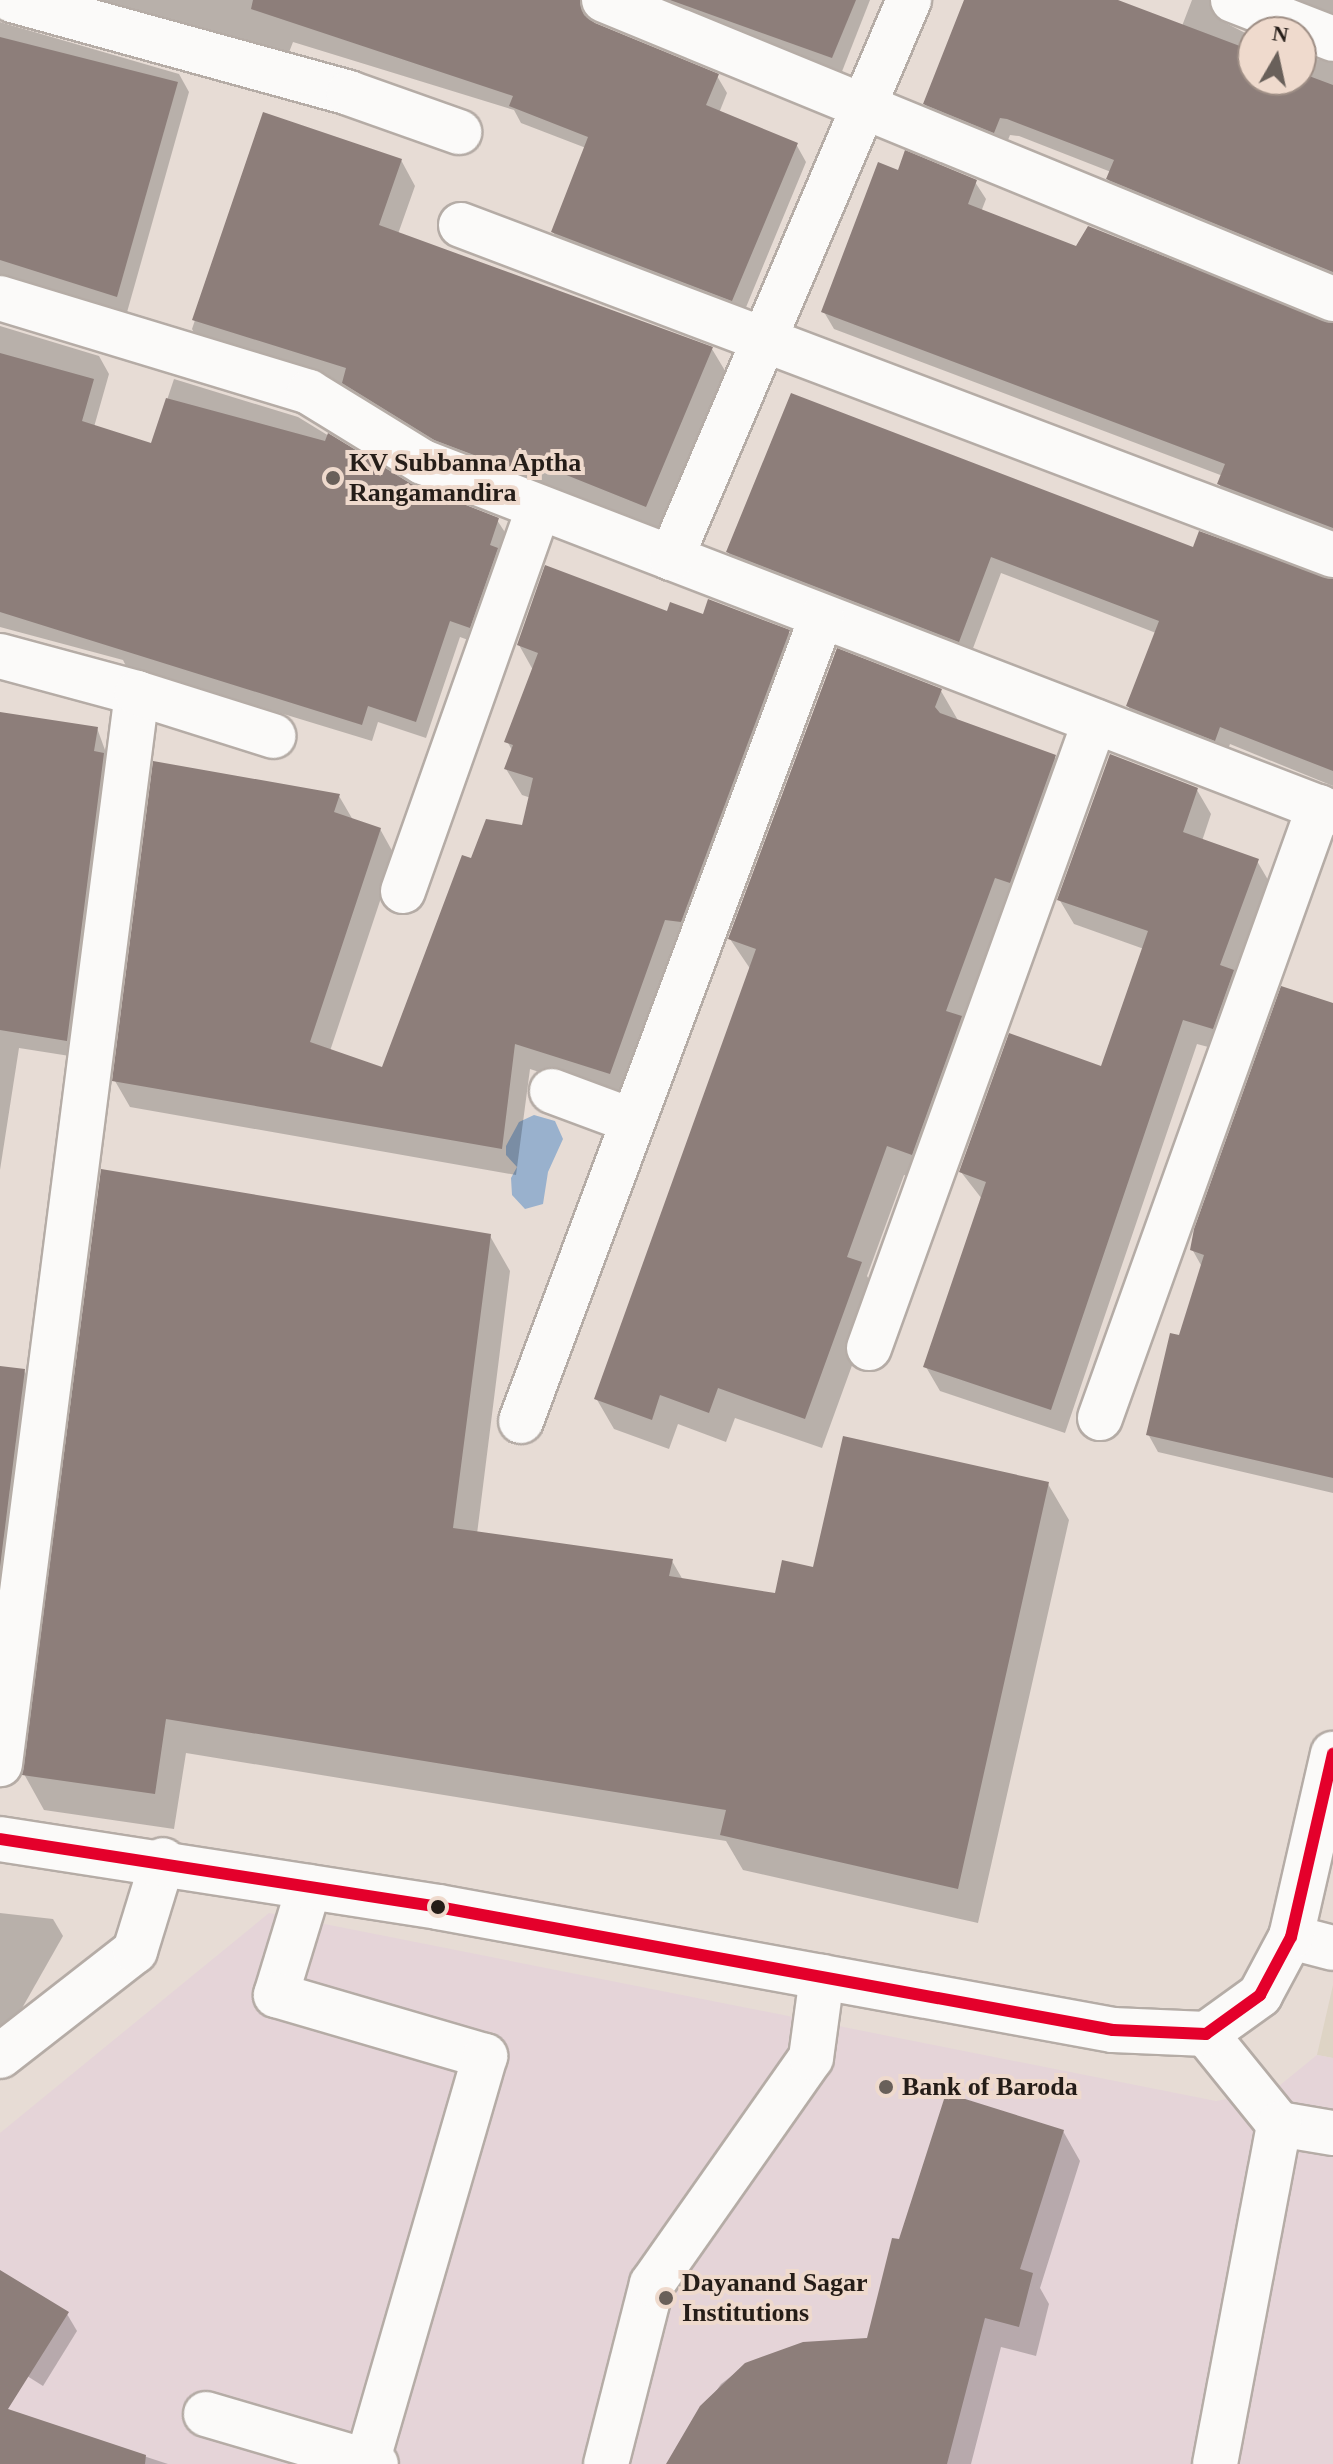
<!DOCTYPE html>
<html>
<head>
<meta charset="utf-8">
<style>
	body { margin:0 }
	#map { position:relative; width:1333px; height:2464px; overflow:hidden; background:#e7dcd5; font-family:"Times New Roman",serif }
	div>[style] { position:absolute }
	.commercial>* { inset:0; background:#ded4c5 }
	.education>* { inset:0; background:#e5d4d8 }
	.water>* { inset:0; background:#99b1cd }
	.shadow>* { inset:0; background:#0003 }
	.building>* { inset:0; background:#8d7e7a }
	.roads { filter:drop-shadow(2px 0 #b5aca6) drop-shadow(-2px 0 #b5aca6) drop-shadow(0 2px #b5aca6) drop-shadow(0 -2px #b5aca6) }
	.minor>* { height:44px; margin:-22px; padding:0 22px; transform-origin:22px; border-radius:22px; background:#fbfaf9 }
	.major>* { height:44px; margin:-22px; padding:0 22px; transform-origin:22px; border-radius:22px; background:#fbfaf9 }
	.bus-1>* { height:12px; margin:-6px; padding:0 6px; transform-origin:6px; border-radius:6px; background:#e4002b }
	.dots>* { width:22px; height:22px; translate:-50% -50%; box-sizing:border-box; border:4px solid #efdacd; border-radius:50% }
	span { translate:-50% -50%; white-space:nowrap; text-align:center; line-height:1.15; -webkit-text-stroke:8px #efdacd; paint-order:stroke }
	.poi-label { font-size:26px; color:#251d18; font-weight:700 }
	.left { translate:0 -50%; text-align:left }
	.north { position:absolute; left:1237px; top:16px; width:80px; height:80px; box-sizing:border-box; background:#efdacd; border:2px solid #9e8e85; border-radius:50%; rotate:9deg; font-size:22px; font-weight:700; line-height:32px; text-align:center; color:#251d18 }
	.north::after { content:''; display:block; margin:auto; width:28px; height:36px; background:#69605a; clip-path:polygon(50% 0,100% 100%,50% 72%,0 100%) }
</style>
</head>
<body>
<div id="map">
	<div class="commercial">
		<div style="clip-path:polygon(1333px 1985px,1333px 2058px,1317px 2055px)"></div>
	</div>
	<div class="education">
		<div style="clip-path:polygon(269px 1913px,1216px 2101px,1274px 2090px,1317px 2055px,1333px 2058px,1333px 2464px,0 2464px,0 2133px)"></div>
	</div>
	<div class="water">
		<div style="clip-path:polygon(534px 1115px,555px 1121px,563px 1139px,548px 1172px,543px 1204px,525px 1209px,512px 1195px,511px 1178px,517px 1167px,506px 1155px,506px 1146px,519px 1122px)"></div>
	</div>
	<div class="shadow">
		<div style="clip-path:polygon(56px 0,597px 0,589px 10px,591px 23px,717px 76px,727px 93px,719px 113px,796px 144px,806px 162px,742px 317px,563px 250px,553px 232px,586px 148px,521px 123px,514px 110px,293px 42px,288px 55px,207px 29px,204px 41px)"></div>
		<div style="clip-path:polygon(640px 0,870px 0,841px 74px)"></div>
		<div style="clip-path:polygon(966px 0,1109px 0,1182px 26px,1192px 0,1226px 0,1218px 19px,1253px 37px,1253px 80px,1301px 80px,1301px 55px,1333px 63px,1333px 285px,1119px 197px,1108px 179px,1111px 172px,1019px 136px,1010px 135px,1004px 150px,936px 121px,925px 104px)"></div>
		<div style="clip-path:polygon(1268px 0,1333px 0,1333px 28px)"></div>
		<div style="clip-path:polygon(0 22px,179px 74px,189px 92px,124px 323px,0 295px)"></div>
		<div style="clip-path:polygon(264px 115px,401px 160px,415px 186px,398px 234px,712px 349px,727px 374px,660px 532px,533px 481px,529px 495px,206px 355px,192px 329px)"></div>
		<div style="clip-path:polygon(899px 172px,975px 182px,986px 199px,981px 212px,1077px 249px,1333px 323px,1333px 541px,1230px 502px,1219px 484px,1223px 476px,834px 329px,824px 312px)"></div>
		<div style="clip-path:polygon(0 326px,99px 356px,109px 374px,94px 427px,152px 445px,174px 379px,298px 417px,409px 485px,497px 520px,508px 537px,479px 644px,460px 637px,426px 738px,378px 722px,372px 741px,126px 666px,123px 660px,0 627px)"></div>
		<div style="clip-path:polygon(1194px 550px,1333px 581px,1333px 786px,1230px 744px,1225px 757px,1138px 724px,1128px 706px,1156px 633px,1001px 573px,969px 659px,738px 570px,728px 552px)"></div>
		<div style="clip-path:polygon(668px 613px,789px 632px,804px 658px,624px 1100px,530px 1069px,516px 1175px,130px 1107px,115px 1081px,339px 796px,353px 820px,380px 829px,395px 856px,330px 1051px,383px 1070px,473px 860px,523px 828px,531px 798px,522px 795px,506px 769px,513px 752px,507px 741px,533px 670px,519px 645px)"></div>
		<div style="clip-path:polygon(941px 691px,959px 722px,1055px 757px,1072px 787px,929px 1184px,904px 1175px,867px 1276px,878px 1294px,822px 1448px,735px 1418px,726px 1442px,678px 1424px,669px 1449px,614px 1429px,596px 1398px,751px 970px,730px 939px)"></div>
		<div style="clip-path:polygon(0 714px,97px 728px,113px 772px,76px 1057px,19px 1048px,0 1170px)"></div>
		<div style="clip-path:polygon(1197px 790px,1211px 814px,1202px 841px,1257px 861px,1271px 885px,1227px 1052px,1197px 1044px,1065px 1433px,940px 1391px,926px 1367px,982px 1199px,961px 1172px,1102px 1068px,1144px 949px,1074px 924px,1059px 899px)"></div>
		<div style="clip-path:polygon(1333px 1005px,1333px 1493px,1158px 1452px,1148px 1434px,1202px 1267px,1192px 1249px)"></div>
		<div style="clip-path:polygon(490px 1236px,510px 1271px,477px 1534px,672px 1561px,683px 1580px,777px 1595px,815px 1569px,1048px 1484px,1069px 1520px,978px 1923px,743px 1870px,726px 1841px,186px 1753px,174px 1829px,44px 1810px,24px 1774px)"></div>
		<div style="clip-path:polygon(0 1368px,24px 1371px,34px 1388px,0 1618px)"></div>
		<div style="clip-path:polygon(0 1913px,53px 1919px,63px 1936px,8px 2033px,0 2030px)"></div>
		<div style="clip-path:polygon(1063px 2131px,1080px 2161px,1040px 2288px,1049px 2304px,1036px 2356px,1001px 2347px,971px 2464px,678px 2464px,686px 2434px,721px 2384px,746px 2365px,869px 2340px,901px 2242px)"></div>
		<div style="clip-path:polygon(0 2299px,67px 2314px,77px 2331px,43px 2386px,0 2359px)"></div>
		<div style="clip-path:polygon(0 2409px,168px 2464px,0 2464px)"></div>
	</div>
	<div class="building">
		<div style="clip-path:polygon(253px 0,580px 0,584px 15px,595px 23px,719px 74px,706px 105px,798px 143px,732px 301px,551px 232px,588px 137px,509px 106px,513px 96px,251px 9px)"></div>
		<div style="clip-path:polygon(670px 0,856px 0,832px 58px)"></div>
		<div style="clip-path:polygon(964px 0,1118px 0,1253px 51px,1253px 80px,1301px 80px,1301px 73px,1333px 85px,1333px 272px,1106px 179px,1114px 160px,1007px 119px,1000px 118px,994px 133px,923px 104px)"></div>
		<div style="clip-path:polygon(0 37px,178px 82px,117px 297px,0 260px)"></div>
		<div style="clip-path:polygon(263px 112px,402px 159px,379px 225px,713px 347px,646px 507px,519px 456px,514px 470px,434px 440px,342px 383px,346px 368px,192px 320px)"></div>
		<div style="clip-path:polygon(905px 150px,977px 180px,968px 204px,1076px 246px,1088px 226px,1333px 323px,1333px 528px,1217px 484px,1225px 464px,821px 312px,878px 162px,898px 170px)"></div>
		<div style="clip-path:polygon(0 353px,94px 379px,82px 421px,151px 443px,166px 398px,325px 441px,328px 433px,410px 483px,499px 518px,490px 545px,498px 548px,470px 628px,450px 621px,416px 722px,368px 706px,362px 725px,0 612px)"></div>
		<div style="clip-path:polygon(791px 393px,1193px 547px,1199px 531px,1333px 579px,1333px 771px,1220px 727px,1215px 741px,1126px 706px,1159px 621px,991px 557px,959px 642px,726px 552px)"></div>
		<div style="clip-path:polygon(545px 565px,667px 611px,670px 602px,703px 614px,708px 599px,790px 630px,681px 922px,665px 920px,610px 1074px,515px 1044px,502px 1149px,112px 1081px,153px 761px,340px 794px,334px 812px,381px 828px,310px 1042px,382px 1067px,462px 855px,471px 858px,486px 819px,522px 825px,533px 778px,504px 769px,513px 745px,504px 742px,538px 653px,517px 645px)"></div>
		<div style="clip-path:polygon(837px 648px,942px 689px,935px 707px,940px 713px,1056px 755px,1010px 883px,995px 878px,946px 1011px,962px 1016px,912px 1155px,887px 1146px,847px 1257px,862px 1262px,805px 1419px,718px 1388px,709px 1413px,660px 1395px,652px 1420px,594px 1399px,756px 949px,728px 939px)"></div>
		<div style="clip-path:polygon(0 712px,98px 727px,94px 751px,104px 753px,67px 1041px,0 1030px)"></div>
		<div style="clip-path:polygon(1110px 754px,1198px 788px,1183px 832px,1259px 859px,1220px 965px,1234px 970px,1213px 1029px,1183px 1020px,1051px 1410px,923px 1367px,986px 1182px,959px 1172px,1009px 1033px,1101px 1066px,1148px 931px,1057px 900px)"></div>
		<div style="clip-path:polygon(1281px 986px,1333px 1003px,1333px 1478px,1146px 1435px,1170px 1333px,1179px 1335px,1204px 1255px,1190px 1250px,1194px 1229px)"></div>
		<div style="clip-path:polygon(101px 1169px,491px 1234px,453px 1528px,673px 1559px,669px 1576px,775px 1593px,782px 1560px,813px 1567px,843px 1436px,1049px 1482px,958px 1889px,720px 1835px,726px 1810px,166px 1719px,155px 1794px,22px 1775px)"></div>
		<div style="clip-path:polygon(0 1366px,25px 1369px,0 1567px)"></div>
		<div style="clip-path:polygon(946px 2093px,1064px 2130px,1020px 2269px,1033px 2273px,1019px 2327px,985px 2318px,947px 2464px,666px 2464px,700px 2406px,745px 2363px,803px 2342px,867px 2338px,892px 2238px,899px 2239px)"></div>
		<div style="clip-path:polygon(0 2270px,69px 2312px,8px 2409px,146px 2455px,145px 2464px,0 2464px)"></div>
	</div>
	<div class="roads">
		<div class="minor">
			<div style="left:12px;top:0;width:350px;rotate:15.4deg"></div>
			<div style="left:349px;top:93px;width:117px;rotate:19.5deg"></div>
			<div style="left:604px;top:0;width:788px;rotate:22.3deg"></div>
			<div style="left:1233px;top:0;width:107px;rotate:21.3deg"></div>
			<div style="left:461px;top:225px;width:932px;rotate:20.73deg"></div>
			<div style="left:0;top:298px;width:323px;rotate:16.9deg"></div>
			<div style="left:309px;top:392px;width:134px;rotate:31.6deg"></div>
			<div style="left:423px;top:462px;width:975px;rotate:21.09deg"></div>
			<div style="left:671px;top:558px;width:607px;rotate:-66.9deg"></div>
			<div style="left:0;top:656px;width:142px;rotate:15.1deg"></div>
			<div style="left:137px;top:693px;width:1080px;rotate:97.29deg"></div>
			<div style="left:137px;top:693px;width:143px;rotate:17.5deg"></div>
			<div style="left:403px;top:891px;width:407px;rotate:-70.5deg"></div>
			<div style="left:552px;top:1091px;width:83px;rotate:20.4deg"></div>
			<div style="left:869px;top:1348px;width:666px;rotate:-70.18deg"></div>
			<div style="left:1100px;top:1418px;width:649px;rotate:-70.28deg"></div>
			<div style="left:521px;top:1421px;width:859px;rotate:-69.5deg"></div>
			<div style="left:309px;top:1887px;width:113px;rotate:107deg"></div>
			<div style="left:276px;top:1995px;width:218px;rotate:16.3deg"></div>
			<div style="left:485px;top:2056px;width:422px;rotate:106.2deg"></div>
			<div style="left:1291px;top:1937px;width:43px;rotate:14.7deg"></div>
			<div style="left:1206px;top:2034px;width:116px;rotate:51deg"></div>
			<div style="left:1279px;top:2124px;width:55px;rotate:9.5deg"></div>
			<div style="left:0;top:2056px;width:171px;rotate:-37.9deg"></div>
			<div style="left:135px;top:1951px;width:95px;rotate:-72.9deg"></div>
			<div style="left:206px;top:2414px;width:177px;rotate:16.4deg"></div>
			<div style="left:606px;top:2464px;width:186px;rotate:-75.7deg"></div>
			<div style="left:652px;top:2284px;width:276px;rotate:-54.9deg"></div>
			<div style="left:811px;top:2058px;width:82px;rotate:-82.3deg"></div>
			<div style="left:1215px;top:2464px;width:346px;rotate:-79.3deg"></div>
		</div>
		<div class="major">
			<div style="left:0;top:1839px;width:443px;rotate:8.8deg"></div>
			<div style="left:438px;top:1907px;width:686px;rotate:10.33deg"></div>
			<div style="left:1113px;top:2030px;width:93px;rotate:2.5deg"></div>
			<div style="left:1206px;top:2034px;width:67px;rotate:-35.8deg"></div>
			<div style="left:1260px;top:1995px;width:66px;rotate:-61.9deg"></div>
			<div style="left:1291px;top:1937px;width:188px;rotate:-77.1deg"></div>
		</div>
	</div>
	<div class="bus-1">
		<div style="left:0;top:1839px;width:443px;rotate:8.8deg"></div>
		<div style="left:438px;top:1907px;width:686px;rotate:10.33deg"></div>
		<div style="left:1113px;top:2030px;width:93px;rotate:2.5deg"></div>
		<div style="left:1206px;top:2034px;width:67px;rotate:-35.8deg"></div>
		<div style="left:1260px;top:1995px;width:66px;rotate:-61.9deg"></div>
		<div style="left:1291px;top:1937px;width:188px;rotate:-77.1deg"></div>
	</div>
	<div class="dots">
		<div style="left:333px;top:478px;background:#69605a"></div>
		<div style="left:438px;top:1907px;background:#251d18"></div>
		<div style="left:886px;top:2087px;background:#69605a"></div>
		<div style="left:666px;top:2298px;background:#69605a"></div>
	</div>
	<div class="poi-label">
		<span class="left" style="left:349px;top:478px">KV Subbanna Aptha<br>Rangamandira</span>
		<span class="left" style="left:902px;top:2087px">Bank of Baroda</span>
		<span class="left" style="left:682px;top:2298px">Dayanand Sagar<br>Institutions</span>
	</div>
	<div class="north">N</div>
</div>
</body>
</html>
